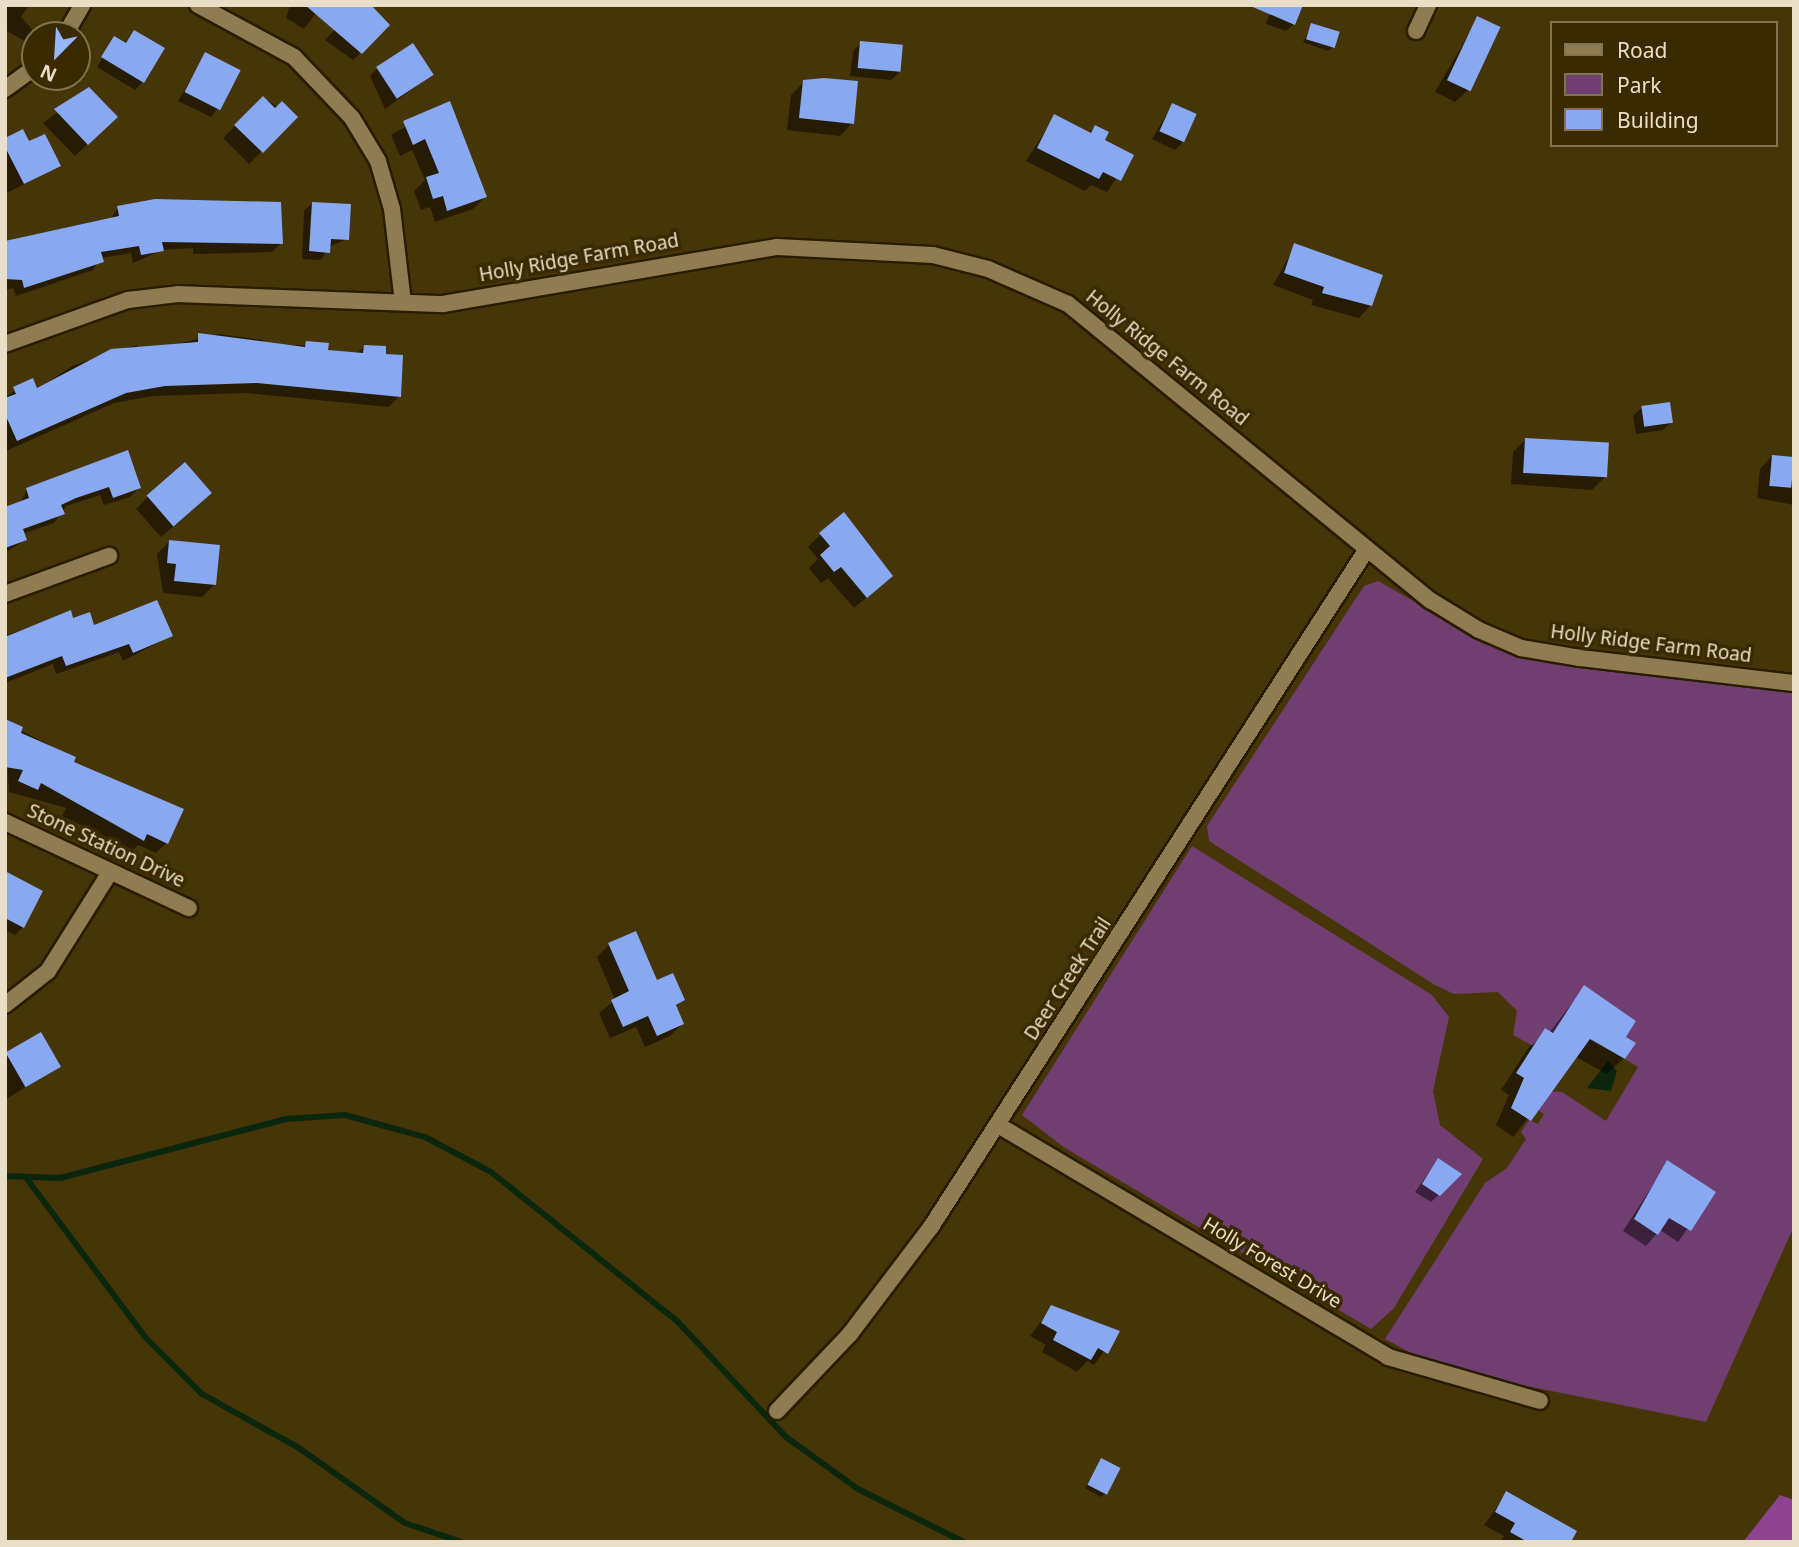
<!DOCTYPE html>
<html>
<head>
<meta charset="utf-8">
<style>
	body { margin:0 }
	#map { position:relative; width:1799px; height:1547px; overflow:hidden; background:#463507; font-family:"Noto Sans",sans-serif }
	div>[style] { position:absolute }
	.green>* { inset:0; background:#703e71 }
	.forest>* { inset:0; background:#8e4390 }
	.water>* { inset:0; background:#0a270e }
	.shadow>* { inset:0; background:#0007 }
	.stream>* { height:6px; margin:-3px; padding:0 3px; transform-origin:3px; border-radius:3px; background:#0a270e }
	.building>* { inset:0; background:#88a8f2; transform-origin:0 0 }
	.roads { filter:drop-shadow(2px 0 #291d00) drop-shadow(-2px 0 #291d00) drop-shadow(0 2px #291d00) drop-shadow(0 -2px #291d00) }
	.minor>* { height:16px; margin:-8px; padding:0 8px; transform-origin:8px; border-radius:8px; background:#8f7c51 }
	span { translate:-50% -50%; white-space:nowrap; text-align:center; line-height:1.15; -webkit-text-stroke:7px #3b2a00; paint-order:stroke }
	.street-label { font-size:19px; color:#e9dec8 }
	.frame { position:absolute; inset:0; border:7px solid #e9dec8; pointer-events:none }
	.legend { position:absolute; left:1550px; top:21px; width:228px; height:126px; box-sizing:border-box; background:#3b2a00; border:2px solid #817250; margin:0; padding:9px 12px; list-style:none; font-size:21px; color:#e9dec8 }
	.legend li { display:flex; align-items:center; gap:14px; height:35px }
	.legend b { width:35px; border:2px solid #817250 }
	.north { position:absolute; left:21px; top:21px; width:70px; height:70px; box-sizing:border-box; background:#3b2a00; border:2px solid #817250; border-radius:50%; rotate:204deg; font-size:19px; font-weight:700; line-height:28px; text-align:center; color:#e9dec8 }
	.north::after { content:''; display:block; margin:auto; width:24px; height:32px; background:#97b6fd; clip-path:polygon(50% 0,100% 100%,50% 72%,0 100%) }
</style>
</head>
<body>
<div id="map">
	<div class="green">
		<div style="clip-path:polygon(1378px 581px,1499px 649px,1552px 664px,1794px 692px,1794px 1226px,1706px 1422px,1441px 1369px,1385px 1339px,1485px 1183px,1507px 1168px,1526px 1139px,1521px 1132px,1529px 1120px,1538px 1124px,1544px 1114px,1537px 1109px,1548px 1091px,1562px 1092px,1606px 1121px,1638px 1067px,1625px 1059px,1635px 1043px,1626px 1037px,1636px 1021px,1584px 986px,1558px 1036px,1545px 1028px,1533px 1046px,1513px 1035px,1517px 1011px,1498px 992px,1454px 994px,1435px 985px,1209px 841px,1207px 826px,1364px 586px)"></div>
		<div style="clip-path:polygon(1192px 846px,1432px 995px,1449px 1017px,1433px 1091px,1440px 1125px,1483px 1159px,1394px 1308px,1371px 1329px,1065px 1148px,1022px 1115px)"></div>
	</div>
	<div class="forest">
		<div style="clip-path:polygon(1780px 1495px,1794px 1500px,1794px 1542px,1743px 1542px)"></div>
	</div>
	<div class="water">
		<div style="clip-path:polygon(1608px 1061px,1617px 1071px,1611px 1091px,1587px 1088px)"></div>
	</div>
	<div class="shadow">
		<div style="clip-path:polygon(5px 5px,29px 5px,21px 17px,37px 35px,30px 44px,5px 30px)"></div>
		<div style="clip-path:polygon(290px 5px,322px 5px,304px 29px,286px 18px)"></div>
		<div style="clip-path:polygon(359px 5px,388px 25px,353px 60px,325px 40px)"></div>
		<div style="clip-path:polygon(1273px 5px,1294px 24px,1286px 31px,1266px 24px)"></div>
		<div style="clip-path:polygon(1478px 18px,1468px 90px,1455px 102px,1435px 92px)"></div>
		<div style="clip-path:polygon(1312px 25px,1332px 48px,1328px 51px,1303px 42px)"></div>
		<div style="clip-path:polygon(134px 33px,143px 82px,135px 90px,97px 67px,114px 38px,124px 44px)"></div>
		<div style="clip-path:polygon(861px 43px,899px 73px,891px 80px,850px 76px,853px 51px)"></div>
		<div style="clip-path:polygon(206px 54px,226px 97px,211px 117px,178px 101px)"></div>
		<div style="clip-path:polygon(378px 68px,432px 75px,385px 109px,370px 76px)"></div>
		<div style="clip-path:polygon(804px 82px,852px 123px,840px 136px,787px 130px,791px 95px)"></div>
		<div style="clip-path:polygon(89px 89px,116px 117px,75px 156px,43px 123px)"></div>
		<div style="clip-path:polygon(263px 98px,296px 117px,249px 164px,223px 138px)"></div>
		<div style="clip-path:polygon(449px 103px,485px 197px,473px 209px,435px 222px,430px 207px,421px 210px,414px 191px,425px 180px,412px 150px,400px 156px,391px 135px)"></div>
		<div style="clip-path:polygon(1172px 105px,1183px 142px,1175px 150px,1152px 139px)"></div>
		<div style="clip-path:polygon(1055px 116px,1088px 134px,1095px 127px,1103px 140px,1132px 155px,1107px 192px,1091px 185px,1085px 191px,1026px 161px)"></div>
		<div style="clip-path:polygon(5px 140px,29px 144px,59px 166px,5px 194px)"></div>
		<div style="clip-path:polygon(312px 203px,347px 239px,329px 247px,321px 260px,302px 259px,304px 211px)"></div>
		<div style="clip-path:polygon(118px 208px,281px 243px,272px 252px,193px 254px,193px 248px,163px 250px,133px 263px,131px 253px,101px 258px,93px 270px,16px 296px,13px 288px,5px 290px,5px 244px,110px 220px)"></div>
		<div style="clip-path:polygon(1295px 246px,1371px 305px,1359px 318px,1311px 305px,1313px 300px,1273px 285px)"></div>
		<div style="clip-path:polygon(219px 334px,263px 340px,263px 345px,327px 345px,326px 352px,356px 354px,365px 346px,384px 356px,399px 396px,389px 407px,246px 393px,153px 396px,114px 403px,6px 451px,5px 397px,32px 380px,36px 390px,74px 365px,137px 345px,139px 353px)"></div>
		<div style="clip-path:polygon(1641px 408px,1671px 422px,1663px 430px,1636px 434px,1633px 416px)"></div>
		<div style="clip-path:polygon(1526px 439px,1605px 477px,1592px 490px,1511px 484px,1513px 452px)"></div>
		<div style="clip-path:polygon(127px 452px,139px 488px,130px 497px,104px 505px,100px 495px,66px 506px,54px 523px,22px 534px,25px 540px,5px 553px,5px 509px,20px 503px,27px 489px)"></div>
		<div style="clip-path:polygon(1772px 456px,1794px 459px,1794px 505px,1757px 498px,1760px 469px)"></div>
		<div style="clip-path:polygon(148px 497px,198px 505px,161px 537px,136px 509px)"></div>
		<div style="clip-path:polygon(821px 534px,878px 588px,854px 608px,828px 578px,821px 583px,809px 568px,818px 559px,808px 547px)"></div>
		<div style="clip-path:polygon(169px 542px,215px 584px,202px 597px,163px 593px,157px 554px)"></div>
		<div style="clip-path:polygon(69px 612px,72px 620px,93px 628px,171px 636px,123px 661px,119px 652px,56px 674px,53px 664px,5px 683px,5px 636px)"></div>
		<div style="clip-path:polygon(5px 722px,74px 758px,72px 762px,166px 843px,156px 853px,138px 845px,133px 850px,62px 816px,66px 808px,9px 792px)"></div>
		<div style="clip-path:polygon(5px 880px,23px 927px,15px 935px,5px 930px)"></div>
		<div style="clip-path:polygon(609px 945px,683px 1000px,675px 1008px,682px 1024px,670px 1036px,645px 1047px,636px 1027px,610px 1038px,599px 1013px,615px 1000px,597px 957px)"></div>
		<div style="clip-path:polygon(1584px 988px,1624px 1037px,1624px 1058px,1607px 1074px,1576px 1057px,1513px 1137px,1496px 1125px,1509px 1095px,1501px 1090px,1529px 1047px,1549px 1033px)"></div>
		<div style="clip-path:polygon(40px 1034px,59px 1066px,5px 1100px,5px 1054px)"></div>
		<div style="clip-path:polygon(1438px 1160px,1460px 1174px,1431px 1202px,1415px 1192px)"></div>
		<div style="clip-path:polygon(1668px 1162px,1714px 1192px,1678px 1242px,1660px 1230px,1646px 1246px,1623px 1231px)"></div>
		<div style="clip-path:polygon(1052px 1307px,1118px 1332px,1094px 1365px,1087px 1361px,1077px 1372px,1042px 1352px,1046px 1345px,1030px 1336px)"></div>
		<div style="clip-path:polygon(1101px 1460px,1105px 1494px,1101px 1497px,1085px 1488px)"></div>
		<div style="clip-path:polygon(1507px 1494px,1569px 1542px,1501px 1542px,1504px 1536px,1484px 1525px)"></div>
	</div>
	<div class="stream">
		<div style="left:5px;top:1176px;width:55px;rotate:2.1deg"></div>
		<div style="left:60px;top:1178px;width:234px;rotate:-14.6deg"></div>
		<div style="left:286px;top:1119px;width:59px;rotate:-3.9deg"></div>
		<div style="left:345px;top:1115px;width:83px;rotate:15.4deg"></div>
		<div style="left:425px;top:1137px;width:75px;rotate:27.9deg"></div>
		<div style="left:491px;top:1172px;width:240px;rotate:38.7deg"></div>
		<div style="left:678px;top:1322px;width:158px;rotate:46.8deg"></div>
		<div style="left:786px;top:1437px;width:89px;rotate:35.8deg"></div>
		<div style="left:858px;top:1489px;width:119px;rotate:26.6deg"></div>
		<div style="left:27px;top:1179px;width:197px;rotate:53.2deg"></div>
		<div style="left:145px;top:1337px;width:81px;rotate:45deg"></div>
		<div style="left:202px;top:1394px;width:111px;rotate:29.1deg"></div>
		<div style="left:299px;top:1448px;width:130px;rotate:35.3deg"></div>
		<div style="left:405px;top:1523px;width:59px;rotate:18.7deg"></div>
	</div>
	<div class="building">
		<div style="clip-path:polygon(305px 5px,371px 5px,390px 25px,362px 54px)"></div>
		<div style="clip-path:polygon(1248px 5px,1303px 5px,1295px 25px)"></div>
		<div style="left:1477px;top:16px;width:26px;height:71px;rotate:25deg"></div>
		<div style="left:1311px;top:23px;width:30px;height:17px;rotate:17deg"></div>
		<div style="clip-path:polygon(134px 30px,165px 48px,144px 83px,101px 57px,114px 36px,126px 43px)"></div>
		<div style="left:860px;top:41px;width:43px;height:27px;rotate:5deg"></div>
		<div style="left:413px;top:43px;width:38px;height:44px;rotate:57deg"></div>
		<div style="left:205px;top:52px;width:40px;height:45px;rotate:27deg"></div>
		<div style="clip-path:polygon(824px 78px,858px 81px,854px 124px,799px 118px,803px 80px)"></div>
		<div style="clip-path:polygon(89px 87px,118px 117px,88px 145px,54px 109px)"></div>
		<div style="clip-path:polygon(263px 96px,275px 108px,282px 101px,298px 117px,263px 153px,234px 125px)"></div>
		<div style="clip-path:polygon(450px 101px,487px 197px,447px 211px,443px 196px,433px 199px,426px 177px,439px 173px,425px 139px,413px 145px,403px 121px)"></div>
		<div style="left:1172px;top:103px;width:27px;height:31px;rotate:24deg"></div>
		<div style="clip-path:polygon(1054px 114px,1091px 133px,1095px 125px,1109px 132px,1105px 140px,1134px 155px,1121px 181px,1103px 172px,1099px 179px,1037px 148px)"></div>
		<div style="clip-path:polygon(23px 129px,29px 141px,45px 134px,61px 166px,24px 184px,5px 147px,5px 138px)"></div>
		<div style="clip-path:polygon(155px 199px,281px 202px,283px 244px,162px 242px,164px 251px,141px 255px,139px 246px,101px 252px,104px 262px,24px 288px,22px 280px,5px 279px,5px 241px,119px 216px,117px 206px)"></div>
		<div style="clip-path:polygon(312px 202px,351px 204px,349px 240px,331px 239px,330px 253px,309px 251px)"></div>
		<div style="clip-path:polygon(1294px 243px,1383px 275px,1372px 306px,1322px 293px,1324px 287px,1284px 273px)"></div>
		<div style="clip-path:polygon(198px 333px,305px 347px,306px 341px,329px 343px,328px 350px,363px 353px,364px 345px,386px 346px,386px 354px,403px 355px,401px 397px,257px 383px,165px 386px,126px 393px,17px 441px,5px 414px,5px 398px,16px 394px,13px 387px,33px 378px,37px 388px,111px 349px,198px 342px)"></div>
		<div style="left:1670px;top:402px;width:21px;height:29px;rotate:82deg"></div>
		<div style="left:1525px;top:438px;width:84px;height:35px;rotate:3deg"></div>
		<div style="clip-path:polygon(128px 450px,141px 488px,113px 498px,109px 487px,76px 498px,61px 505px,65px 514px,23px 529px,27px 540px,5px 548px,5px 507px,29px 498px,26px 488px)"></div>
		<div style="left:1772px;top:455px;width:22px;height:31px;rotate:5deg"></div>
		<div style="left:185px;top:462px;width:41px;height:51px;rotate:49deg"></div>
		<div style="clip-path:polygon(844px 512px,893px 576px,867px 598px,841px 567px,834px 572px,820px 555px,830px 546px,819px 533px)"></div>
		<div style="clip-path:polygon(169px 540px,220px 545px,216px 585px,174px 581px,176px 564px,167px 563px)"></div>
		<div style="clip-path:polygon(157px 600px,173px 636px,133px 653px,129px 644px,66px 666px,62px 656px,5px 678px,5px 637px,71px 610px,73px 618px,90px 612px,94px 625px)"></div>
		<div style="clip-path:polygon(5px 719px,23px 727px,21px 733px,76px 757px,74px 762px,184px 809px,168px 844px,147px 834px,144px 841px,41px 783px,38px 790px,18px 781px,23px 770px,5px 767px)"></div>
		<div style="clip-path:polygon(5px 871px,43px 891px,24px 928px,5px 918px)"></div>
		<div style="clip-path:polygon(636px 931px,657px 980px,673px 973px,685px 1000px,676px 1005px,684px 1024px,657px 1036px,648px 1016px,623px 1027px,611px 1000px,629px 991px,608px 943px)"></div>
		<div style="clip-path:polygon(1584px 985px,1636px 1021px,1626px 1037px,1636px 1043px,1625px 1059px,1590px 1039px,1531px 1121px,1511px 1108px,1524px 1078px,1516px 1073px,1545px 1028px,1553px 1033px)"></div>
		<div style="left:41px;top:1032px;width:40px;height:41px;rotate:60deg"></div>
		<div style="clip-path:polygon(1438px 1158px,1462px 1174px,1440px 1196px,1422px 1184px)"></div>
		<div style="clip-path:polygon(1667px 1160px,1716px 1192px,1691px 1231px,1669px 1218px,1658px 1235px,1634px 1219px)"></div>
		<div style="clip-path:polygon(1051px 1305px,1120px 1331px,1108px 1354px,1098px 1348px,1091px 1360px,1053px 1340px,1057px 1332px,1041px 1323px)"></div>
		<div style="left:1101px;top:1458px;width:22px;height:30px;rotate:27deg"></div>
		<div style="clip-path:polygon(1506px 1491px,1577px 1531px,1571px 1542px,1528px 1542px,1510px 1532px,1515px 1523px,1495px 1512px)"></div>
	</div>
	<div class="roads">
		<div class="minor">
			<div style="left:198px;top:5px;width:109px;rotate:28.4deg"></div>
			<div style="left:294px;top:57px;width:84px;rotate:46.4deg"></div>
			<div style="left:352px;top:118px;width:50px;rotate:58.8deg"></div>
			<div style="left:378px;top:161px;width:50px;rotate:73.7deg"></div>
			<div style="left:392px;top:209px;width:94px;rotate:83.3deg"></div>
			<div style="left:1416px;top:31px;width:29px;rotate:-65deg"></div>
			<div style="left:65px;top:35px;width:34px;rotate:-60deg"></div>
			<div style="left:5px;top:89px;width:37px;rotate:-36deg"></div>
			<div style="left:5px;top:344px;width:131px;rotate:-19.7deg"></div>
			<div style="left:128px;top:300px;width:50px;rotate:-6.8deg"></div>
			<div style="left:178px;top:294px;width:265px;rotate:2.2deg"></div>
			<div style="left:443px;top:304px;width:339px;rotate:-9.7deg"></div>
			<div style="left:777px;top:247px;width:156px;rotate:2.9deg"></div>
			<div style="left:933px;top:255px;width:57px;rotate:14.3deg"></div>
			<div style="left:988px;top:269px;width:87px;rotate:23.6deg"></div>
			<div style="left:1068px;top:304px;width:468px;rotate:39.3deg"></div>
			<div style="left:1430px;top:600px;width:57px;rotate:31.5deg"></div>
			<div style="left:1479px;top:630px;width:46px;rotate:23.2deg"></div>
			<div style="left:1521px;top:648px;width:60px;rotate:9.6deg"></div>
			<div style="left:1580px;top:658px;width:215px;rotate:6.7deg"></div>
			<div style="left:5px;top:594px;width:111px;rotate:-20.1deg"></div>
			<div style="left:5px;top:822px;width:203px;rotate:25.1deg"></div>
			<div style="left:5px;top:1005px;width:55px;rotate:-38.3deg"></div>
			<div style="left:48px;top:971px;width:117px;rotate:-57.9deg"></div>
			<div style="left:998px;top:1125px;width:454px;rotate:30.7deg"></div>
			<div style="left:1388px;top:1357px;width:158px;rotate:16.1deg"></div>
			<div style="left:777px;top:1411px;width:106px;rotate:-46.5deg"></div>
			<div style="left:850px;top:1334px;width:134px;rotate:-52.9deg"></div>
			<div style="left:931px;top:1227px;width:806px;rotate:-57.26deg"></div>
		</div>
	</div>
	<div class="street-label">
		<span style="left:579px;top:258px;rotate:-10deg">Holly Ridge Farm Road</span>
		<span style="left:1167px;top:358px;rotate:39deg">Holly Ridge Farm Road</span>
		<span style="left:1651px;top:644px;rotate:7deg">Holly Ridge Farm Road</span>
		<span style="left:106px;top:846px;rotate:25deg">Stone Station Drive</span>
		<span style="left:1068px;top:979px;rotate:-57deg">Deer Creek Trail</span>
		<span style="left:1272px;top:1263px;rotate:31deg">Holly Forest Drive</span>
	</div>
	<div class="frame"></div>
	<ul class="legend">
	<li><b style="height:9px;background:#8f7c51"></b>Road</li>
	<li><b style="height:19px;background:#703e71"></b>Park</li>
	<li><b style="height:19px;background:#88a8f2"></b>Building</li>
	</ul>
	<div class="north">N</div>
</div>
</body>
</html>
